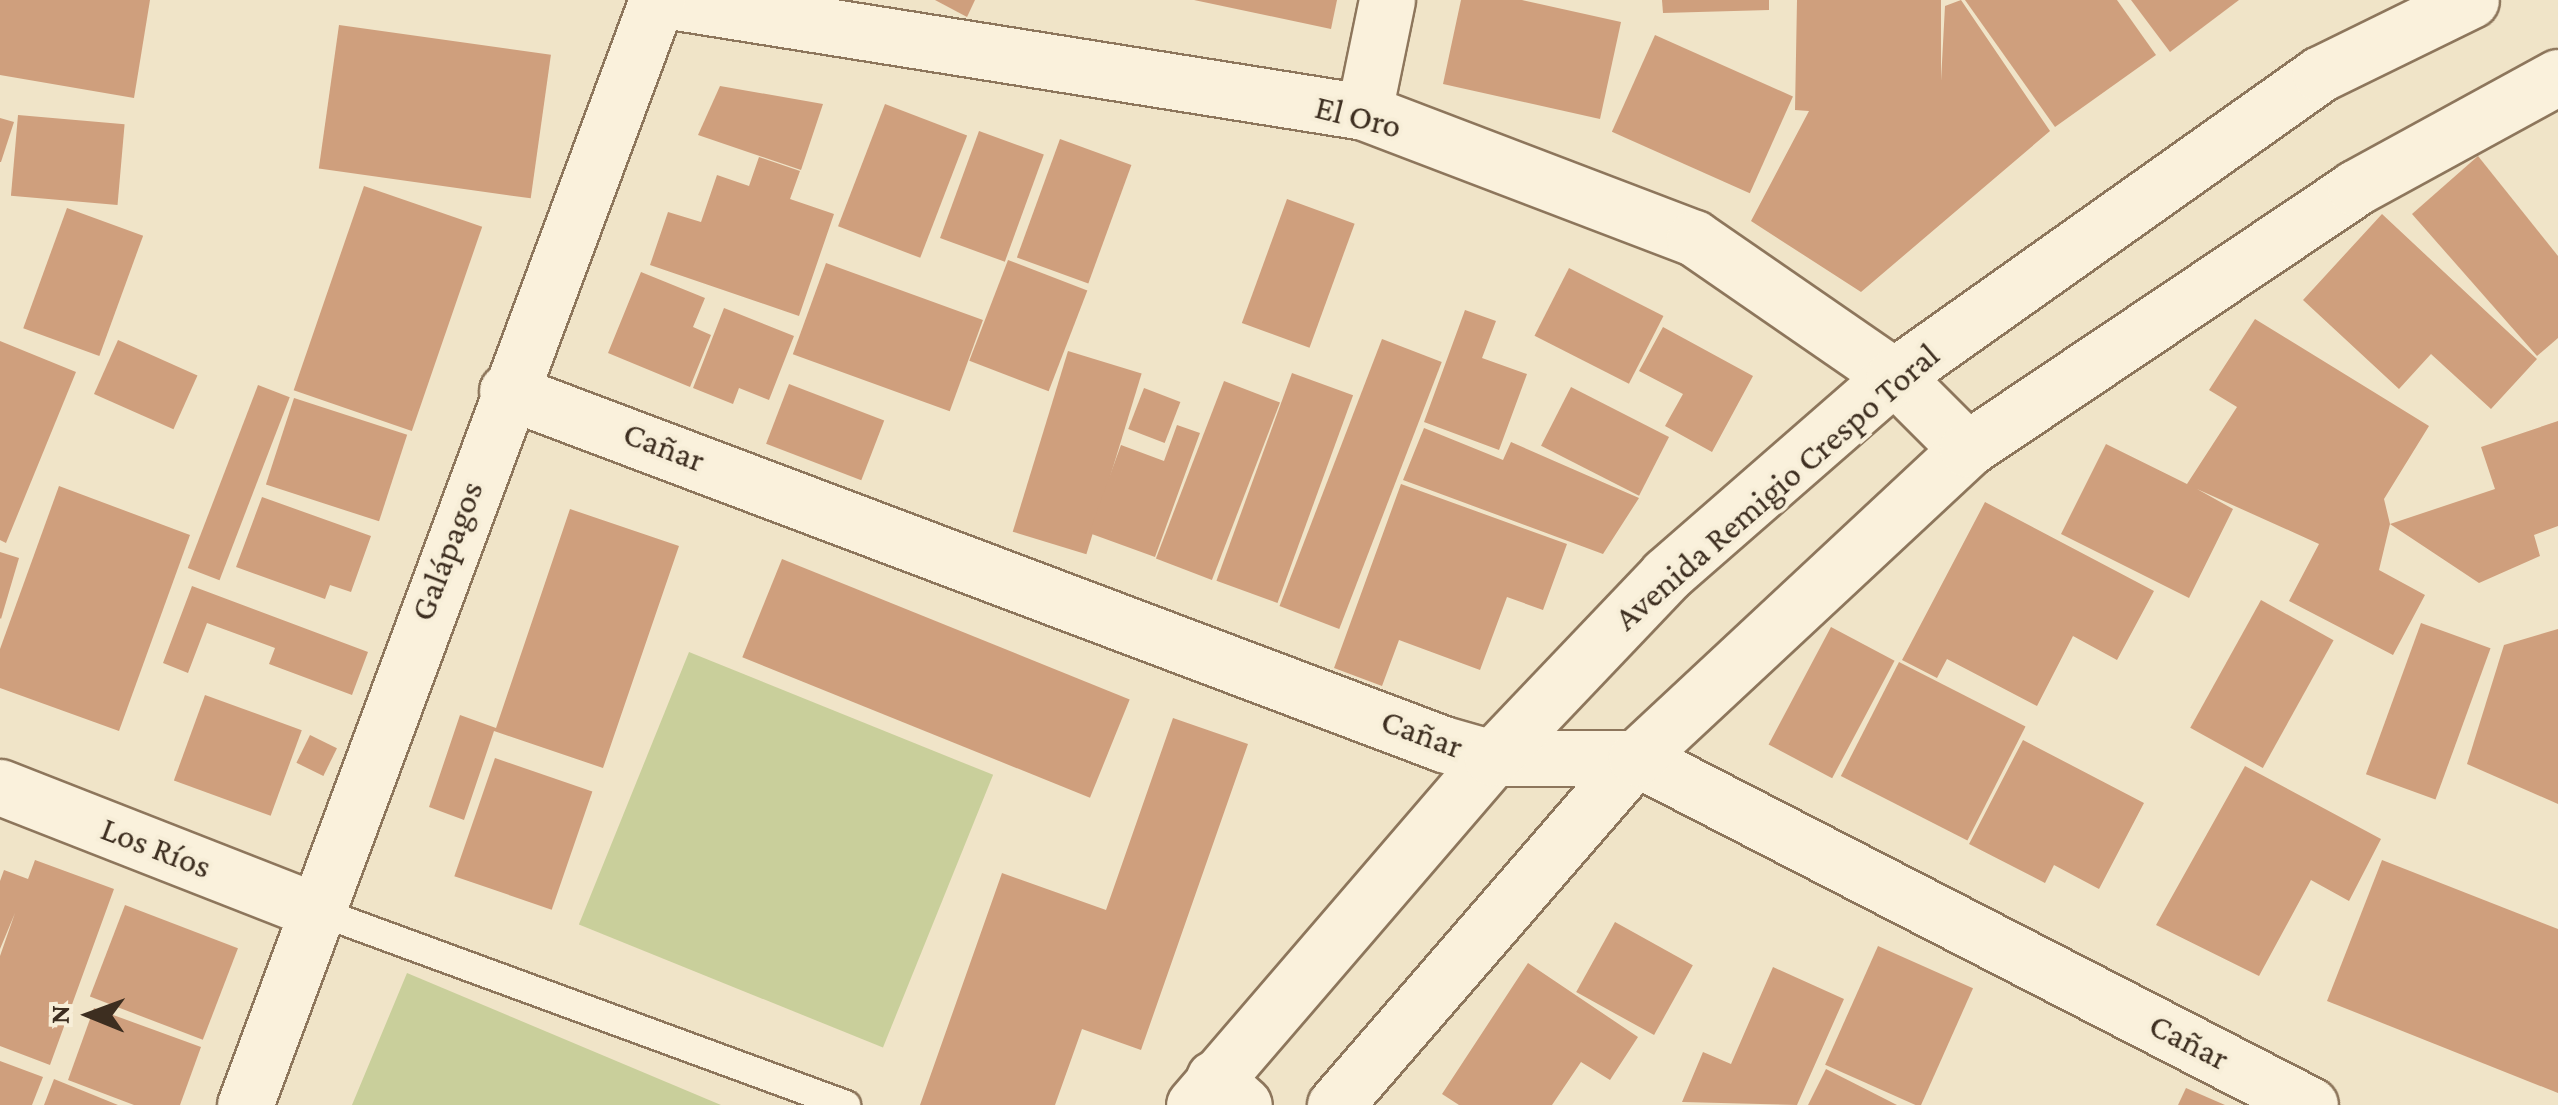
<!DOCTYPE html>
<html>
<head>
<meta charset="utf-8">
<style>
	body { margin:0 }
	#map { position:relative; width:2558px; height:1105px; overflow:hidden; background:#f0e4c8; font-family:"Crimson Pro",serif }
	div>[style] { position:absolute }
	.green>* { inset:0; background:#c9cf9b; transform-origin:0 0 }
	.building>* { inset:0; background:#cf9f7d; transform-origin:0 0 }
	.roads { filter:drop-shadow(2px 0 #8d765c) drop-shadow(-2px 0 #8d765c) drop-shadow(0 2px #8d765c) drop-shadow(0 -2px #8d765c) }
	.lane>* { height:28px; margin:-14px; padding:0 14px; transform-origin:14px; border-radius:14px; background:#faf1dc }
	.street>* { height:55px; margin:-27.5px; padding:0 27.5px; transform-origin:27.5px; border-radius:27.5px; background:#faf1dc }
	.secondary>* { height:55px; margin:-27.5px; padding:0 27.5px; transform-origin:27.5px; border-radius:27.5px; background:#faf1dc }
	span { translate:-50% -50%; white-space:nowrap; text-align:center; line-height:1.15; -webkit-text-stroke:8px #f7eed8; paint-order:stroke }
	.street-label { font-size:35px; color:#3d2e20 }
	.north { position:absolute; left:40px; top:965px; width:100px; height:100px; -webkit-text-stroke:8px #f7eed8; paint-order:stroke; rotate:271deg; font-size:28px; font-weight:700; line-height:40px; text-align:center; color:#3d2e20 }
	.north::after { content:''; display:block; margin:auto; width:35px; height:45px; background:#3d2e20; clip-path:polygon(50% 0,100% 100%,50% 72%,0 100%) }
</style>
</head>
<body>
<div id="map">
	<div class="green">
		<div style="left:689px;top:652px;width:328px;height:294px;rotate:22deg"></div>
		<div style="clip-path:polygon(407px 973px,721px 1105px,352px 1105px)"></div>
	</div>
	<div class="building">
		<div style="clip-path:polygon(0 0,150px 0,134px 98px,0 75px)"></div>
		<div style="clip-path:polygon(935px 0,975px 0,967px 17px)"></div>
		<div style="clip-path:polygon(1194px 0,1337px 0,1331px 29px)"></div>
		<div style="clip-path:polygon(1461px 0,1522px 0,1621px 22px,1600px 119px,1443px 84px)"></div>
		<div style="clip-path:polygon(1662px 0,1769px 0,1769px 10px,1663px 13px)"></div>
		<div style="clip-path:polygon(1797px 0,1941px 0,1941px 81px,1945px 6px,1961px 0,2050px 131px,1861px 292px,1751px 221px,1809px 111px,1795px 110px)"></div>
		<div style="clip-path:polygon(1965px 0,2117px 0,2156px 55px,2055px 127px)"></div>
		<div style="clip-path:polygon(2131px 0,2239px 0,2170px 52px)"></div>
		<div style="left:339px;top:25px;width:214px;height:145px;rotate:8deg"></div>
		<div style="left:1655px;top:35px;width:151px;height:106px;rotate:24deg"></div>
		<div style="clip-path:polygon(720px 86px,823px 104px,801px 170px,698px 135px)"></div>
		<div style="left:885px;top:104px;width:88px;height:131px;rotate:21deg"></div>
		<div style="left:18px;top:115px;width:107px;height:81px;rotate:5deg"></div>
		<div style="clip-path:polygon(0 118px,14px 122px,1px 162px,0 162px)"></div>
		<div style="left:979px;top:131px;width:69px;height:114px;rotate:20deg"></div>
		<div style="left:1060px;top:139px;width:76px;height:126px;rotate:20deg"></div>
		<div style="clip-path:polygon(2478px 156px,2558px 256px,2558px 338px,2537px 356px,2412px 214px)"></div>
		<div style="clip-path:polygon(759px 157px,800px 171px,790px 199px,834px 214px,799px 316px,650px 265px,668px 212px,701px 222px,717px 175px,749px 186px)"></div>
		<div style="left:364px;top:186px;width:125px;height:216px;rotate:19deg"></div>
		<div style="left:1287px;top:199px;width:72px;height:132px;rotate:20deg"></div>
		<div style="left:67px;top:208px;width:81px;height:128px;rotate:20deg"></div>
		<div style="clip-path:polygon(2382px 214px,2537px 359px,2491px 409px,2431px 354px,2399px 389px,2303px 300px)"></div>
		<div style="left:1008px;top:260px;width:85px;height:108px;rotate:21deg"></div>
		<div style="left:826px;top:263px;width:167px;height:97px;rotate:20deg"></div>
		<div style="left:1569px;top:268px;width:106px;height:76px;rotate:27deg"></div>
		<div style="clip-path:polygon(641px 272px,705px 298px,693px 327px,711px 335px,690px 387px,608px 353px)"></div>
		<div style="clip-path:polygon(724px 308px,794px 336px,769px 400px,739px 388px,733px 404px,693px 388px)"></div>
		<div style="clip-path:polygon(1465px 310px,1496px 321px,1482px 358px,1527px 374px,1499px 450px,1424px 422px)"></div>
		<div style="clip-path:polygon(2255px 319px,2429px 426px,2384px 499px,2390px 524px,2379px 570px,2425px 595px,2393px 655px,2289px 601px,2319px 544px,2197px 489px,2233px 509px,2189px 598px,2061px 534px,2106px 444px,2187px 484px,2237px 407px,2209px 390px)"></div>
		<div style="clip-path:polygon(1663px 327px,1753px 376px,1712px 452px,1665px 426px,1683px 394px,1639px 371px)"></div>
		<div style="left:1382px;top:339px;width:64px;height:286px;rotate:21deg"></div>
		<div style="left:118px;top:340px;width:87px;height:59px;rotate:24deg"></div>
		<div style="clip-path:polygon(0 341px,76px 372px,6px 543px,0 540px)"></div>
		<div style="left:1068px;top:351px;width:77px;height:189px;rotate:17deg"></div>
		<div style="left:1292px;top:373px;width:65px;height:221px;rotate:20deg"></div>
		<div style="left:1224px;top:381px;width:60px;height:190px;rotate:21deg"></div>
		<div style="left:789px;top:384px;width:102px;height:64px;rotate:21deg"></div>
		<div style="left:258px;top:385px;width:34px;height:196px;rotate:21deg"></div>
		<div style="left:1571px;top:387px;width:110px;height:66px;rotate:27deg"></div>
		<div style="left:1144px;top:388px;width:39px;height:44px;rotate:21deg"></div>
		<div style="left:294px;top:398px;width:119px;height:91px;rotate:18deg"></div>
		<div style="clip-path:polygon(2558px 421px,2558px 526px,2534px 535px,2540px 556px,2479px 583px,2390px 524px,2495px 489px,2481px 447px)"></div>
		<div style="clip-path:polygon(1177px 425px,1200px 433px,1155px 557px,1089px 533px,1121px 445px,1164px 461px)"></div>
		<div style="clip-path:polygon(1424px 428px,1503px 460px,1511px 442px,1639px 498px,1603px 554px,1403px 480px)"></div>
		<div style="clip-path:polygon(1401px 484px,1567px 544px,1543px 610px,1507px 597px,1480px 670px,1399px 640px,1382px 686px,1334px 668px)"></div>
		<div style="clip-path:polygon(59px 486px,190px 535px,119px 731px,0 688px,0 649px)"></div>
		<div style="clip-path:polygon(262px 497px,371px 536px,351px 592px,330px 585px,325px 599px,236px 567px)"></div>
		<div style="clip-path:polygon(1985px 502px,2154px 591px,2117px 660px,2073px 636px,2037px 706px,1947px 659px,1937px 678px,1902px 660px)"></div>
		<div style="clip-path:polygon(570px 509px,679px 546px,603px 768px,494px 731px,464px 820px,429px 807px,460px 715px,496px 728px)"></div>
		<div style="clip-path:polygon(0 552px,19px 558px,1px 619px,0 618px)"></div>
		<div style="left:782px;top:559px;width:375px;height:106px;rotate:22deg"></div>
		<div style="clip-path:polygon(192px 586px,368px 652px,352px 695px,269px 664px,275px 648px,207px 623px,188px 673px,163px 663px)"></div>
		<div style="left:2261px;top:600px;width:83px;height:146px;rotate:29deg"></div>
		<div style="left:2421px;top:623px;width:74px;height:161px;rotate:20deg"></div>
		<div style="left:1831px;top:627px;width:72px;height:133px;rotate:28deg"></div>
		<div style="clip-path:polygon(2558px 629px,2558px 804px,2467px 764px,2504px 645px)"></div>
		<div style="left:1899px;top:662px;width:142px;height:128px;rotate:27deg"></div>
		<div style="left:205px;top:695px;width:103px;height:91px;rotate:20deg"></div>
		<div style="clip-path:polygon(1173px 718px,1248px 744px,1141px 1050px,1082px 1029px,1055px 1105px,920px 1105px,1002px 873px,1106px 910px)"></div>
		<div style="left:310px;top:735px;width:30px;height:31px;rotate:26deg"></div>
		<div style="clip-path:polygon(2023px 740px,2144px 803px,2099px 889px,2054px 865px,2045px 883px,1969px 844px)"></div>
		<div style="left:495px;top:758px;width:103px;height:125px;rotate:19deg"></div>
		<div style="clip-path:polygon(2245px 766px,2381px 839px,2349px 901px,2311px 880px,2259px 976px,2156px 925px)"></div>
		<div style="clip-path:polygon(35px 860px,114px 889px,50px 1065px,0 1046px,0 956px,15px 913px,0 949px,0 881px,4px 870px,28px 879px)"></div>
		<div style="clip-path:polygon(2382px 860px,2558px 929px,2558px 1093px,2327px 1001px)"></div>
		<div style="left:125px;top:905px;width:121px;height:98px;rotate:21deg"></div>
		<div style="left:1615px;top:922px;width:89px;height:80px;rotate:29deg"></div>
		<div style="left:1878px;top:946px;width:104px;height:130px;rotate:24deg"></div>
		<div style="clip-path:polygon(1528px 963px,1638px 1037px,1610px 1080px,1581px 1062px,1552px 1105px,1459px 1105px,1442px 1094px)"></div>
		<div style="clip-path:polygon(1773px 967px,1844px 999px,1797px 1105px,1682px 1102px,1703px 1052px,1731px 1064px)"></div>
		<div style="clip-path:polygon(94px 1008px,201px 1047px,180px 1105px,134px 1105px,68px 1080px)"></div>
		<div style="clip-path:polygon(0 1061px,43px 1077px,32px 1105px,0 1105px)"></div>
		<div style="clip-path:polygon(1826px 1069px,1897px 1105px,1808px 1105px)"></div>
		<div style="clip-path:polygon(54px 1079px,118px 1105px,44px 1105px)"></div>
		<div style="clip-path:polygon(2186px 1088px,2225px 1105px,2178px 1105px)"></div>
	</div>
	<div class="roads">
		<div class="lane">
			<div style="left:312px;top:909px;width:569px;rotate:20.16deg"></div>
		</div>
		<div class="street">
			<div style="left:664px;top:0;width:709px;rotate:9.09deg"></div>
			<div style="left:1364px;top:112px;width:353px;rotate:20.9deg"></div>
			<div style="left:1694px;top:238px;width:243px;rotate:34.6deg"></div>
			<div style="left:1894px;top:376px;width:103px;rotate:45deg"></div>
			<div style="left:1364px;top:112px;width:114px;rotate:-78.4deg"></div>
			<div style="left:507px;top:391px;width:1000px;rotate:20.66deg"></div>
			<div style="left:1443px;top:744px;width:51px;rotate:15.9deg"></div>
			<div style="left:1492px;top:758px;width:144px"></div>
			<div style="left:1636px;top:758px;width:758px;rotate:27.24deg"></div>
			<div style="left:0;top:787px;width:335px;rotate:21.4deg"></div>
			<div style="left:1214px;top:1078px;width:40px;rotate:42deg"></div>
			<div style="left:245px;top:1105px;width:1179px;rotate:-69.55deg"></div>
		</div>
		<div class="secondary">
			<div style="left:1194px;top:1105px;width:457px;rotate:-49.3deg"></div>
			<div style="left:1492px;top:758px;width:253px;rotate:-46.4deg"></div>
			<div style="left:1666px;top:575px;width:303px;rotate:-41.1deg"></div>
			<div style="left:1894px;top:376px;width:522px;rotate:-35.33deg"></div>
			<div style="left:2320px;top:74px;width:168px;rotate:-26.1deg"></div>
			<div style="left:1335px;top:1105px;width:459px;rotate:-49.1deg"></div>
			<div style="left:1636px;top:758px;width:453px;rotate:-43deg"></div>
			<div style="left:1967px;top:449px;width:468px;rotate:-33.9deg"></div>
			<div style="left:2355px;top:188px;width:231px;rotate:-28.7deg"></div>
		</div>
	</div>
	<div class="street-label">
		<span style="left:1358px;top:117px;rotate:14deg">El Oro</span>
		<span style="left:664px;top:447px;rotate:21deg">Cañar</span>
		<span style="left:1777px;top:487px;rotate:-41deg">Avenida Remigio Crespo Toral</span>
		<span style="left:447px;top:551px;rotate:-69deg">Galápagos</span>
		<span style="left:1422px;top:734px;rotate:20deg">Cañar</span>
		<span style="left:156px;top:848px;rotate:21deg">Los Ríos</span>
		<span style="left:2189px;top:1042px;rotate:27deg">Cañar</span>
	</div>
	<div class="north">N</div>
</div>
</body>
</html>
